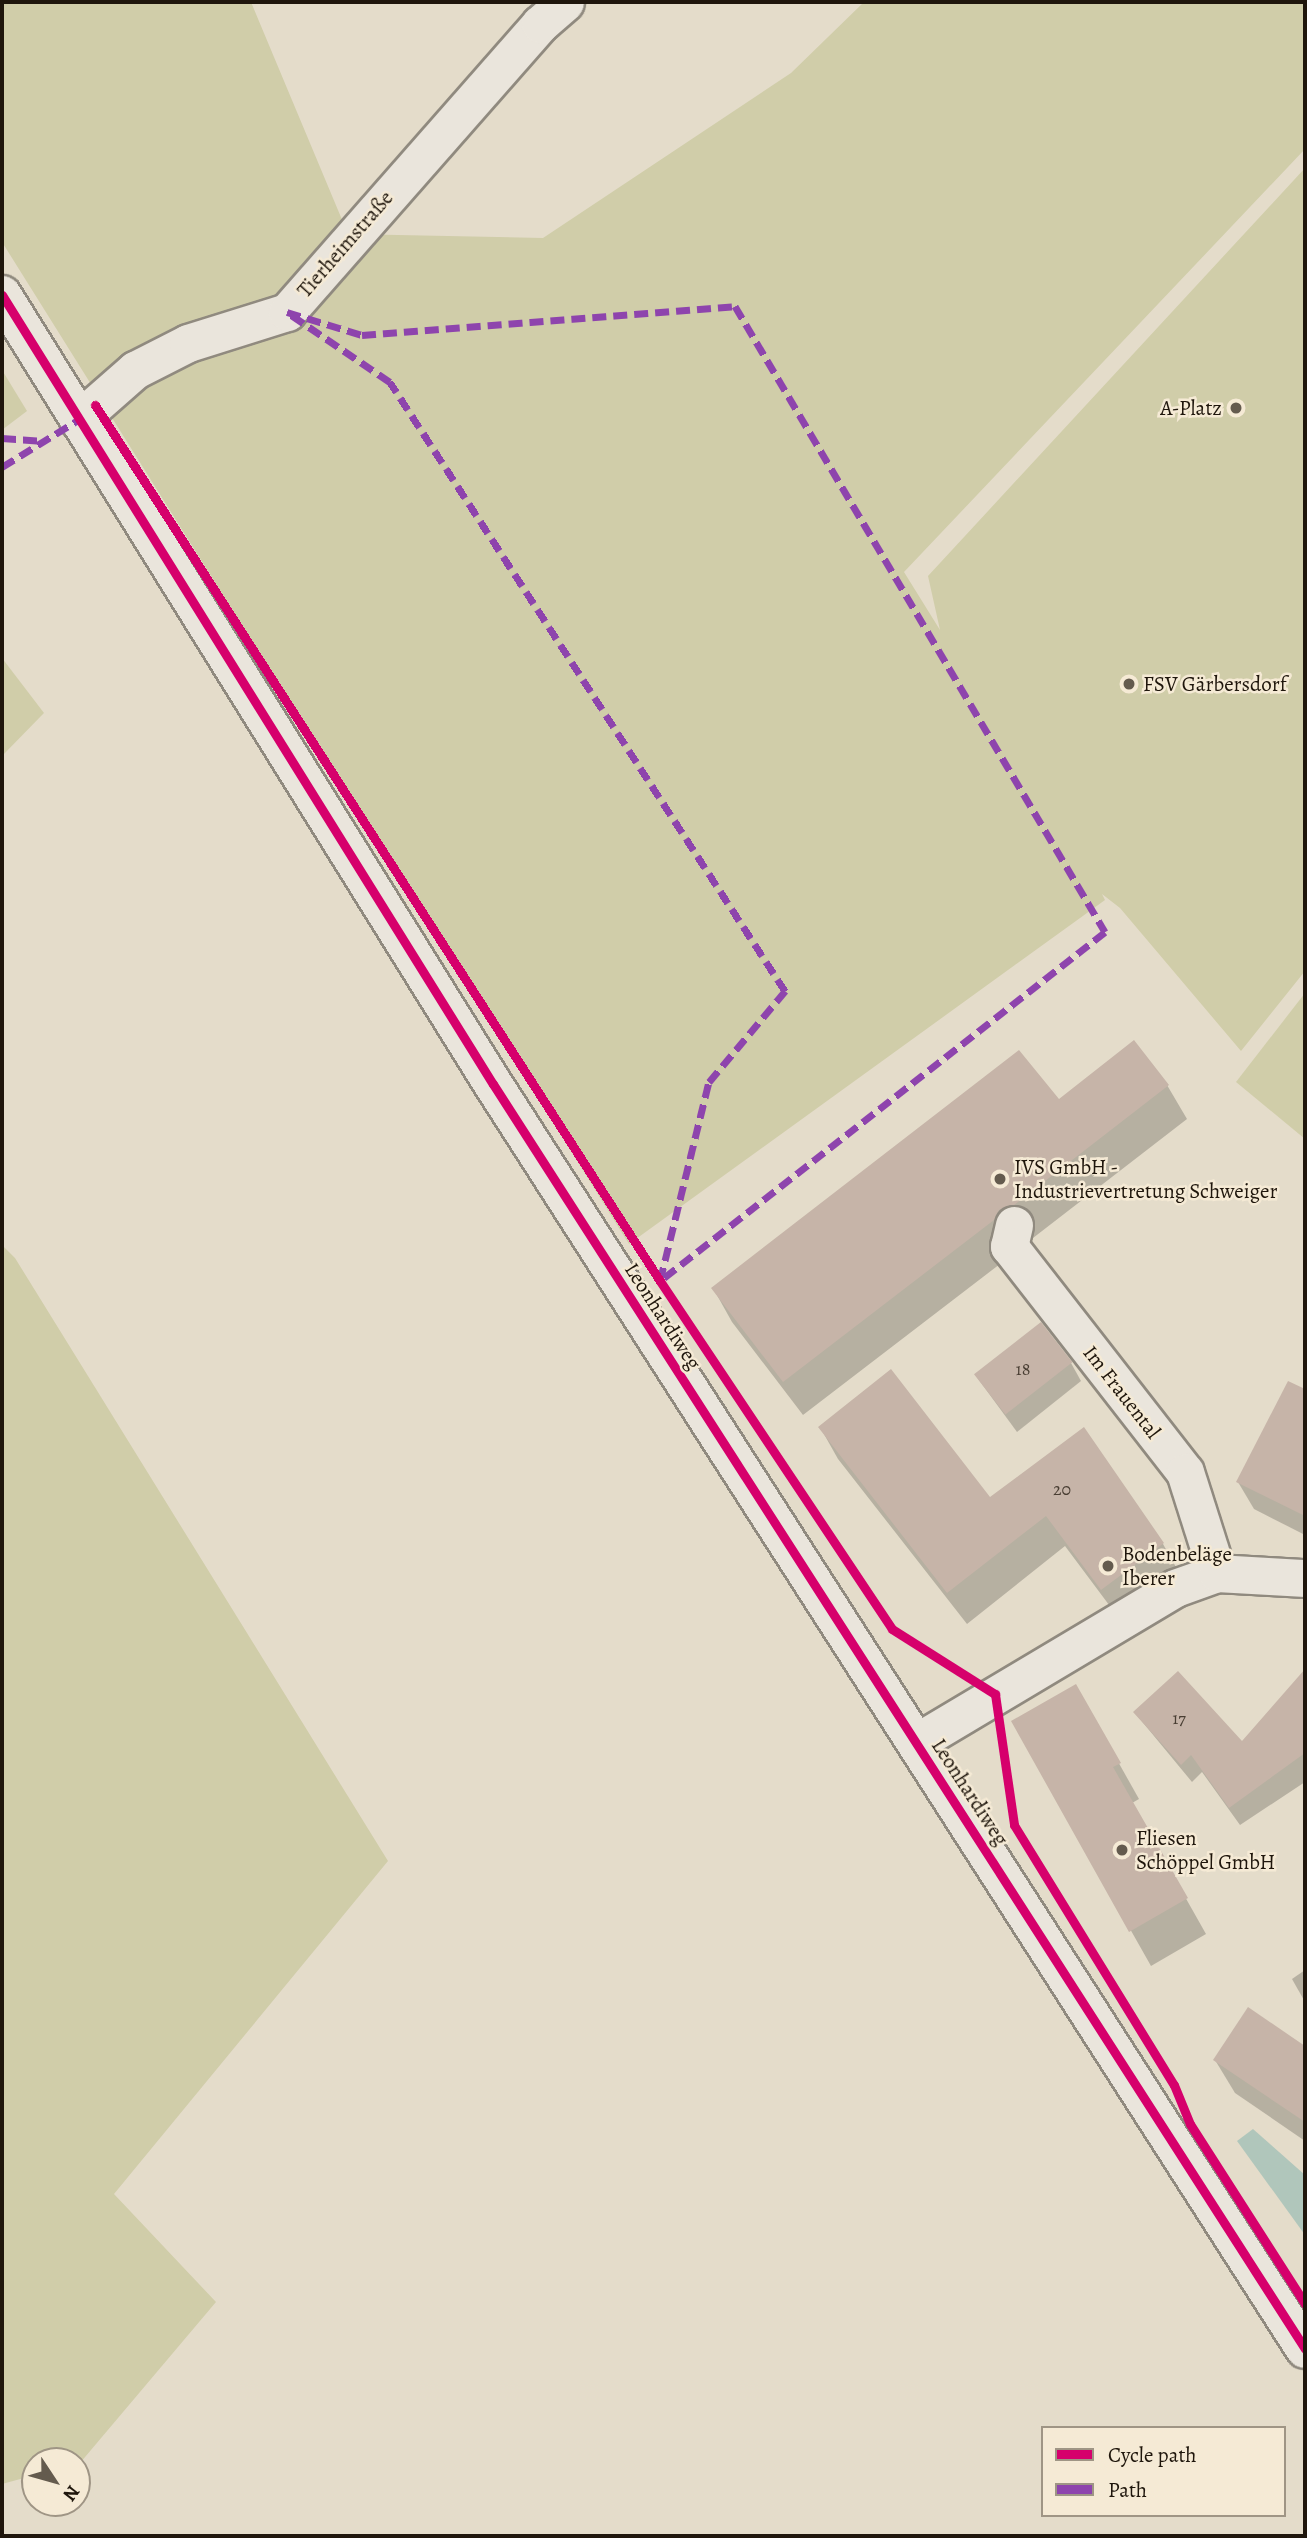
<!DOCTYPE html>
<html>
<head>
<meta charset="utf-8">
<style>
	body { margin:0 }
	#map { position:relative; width:1307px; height:2538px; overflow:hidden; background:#e4dcca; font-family:Alegreya,serif }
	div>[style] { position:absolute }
	.green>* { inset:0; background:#d0cda9 }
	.water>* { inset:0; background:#b0c6bb }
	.shadow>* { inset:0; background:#0003 }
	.building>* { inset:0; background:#c6b4a8; transform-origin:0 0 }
	.roads { filter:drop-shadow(2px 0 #908a7f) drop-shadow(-2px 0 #908a7f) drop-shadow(0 2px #908a7f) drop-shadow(0 -2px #908a7f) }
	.street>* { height:37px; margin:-18.5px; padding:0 18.5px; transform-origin:18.5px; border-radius:18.5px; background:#eae5dc }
	.secondary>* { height:38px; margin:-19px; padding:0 19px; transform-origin:19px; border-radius:19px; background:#eae5dc }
	.quiet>* { height:7px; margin-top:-3.5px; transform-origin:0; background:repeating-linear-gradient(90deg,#8e44ad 0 14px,transparent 0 21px) }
	.cycleway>* { height:9px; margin:-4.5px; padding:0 4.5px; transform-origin:4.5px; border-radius:4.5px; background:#d6006c }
	.dots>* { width:19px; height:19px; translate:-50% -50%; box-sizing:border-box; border:4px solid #f5ead5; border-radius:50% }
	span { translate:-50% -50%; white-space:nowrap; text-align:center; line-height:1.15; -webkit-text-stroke:5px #f5ead5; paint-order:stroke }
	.number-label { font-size:18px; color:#493e33 }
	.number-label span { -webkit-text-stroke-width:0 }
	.street-label { font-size:21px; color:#1f160c }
	.poi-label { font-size:21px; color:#1f160c }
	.right { translate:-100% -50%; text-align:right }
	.left { translate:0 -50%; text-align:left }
	.frame { position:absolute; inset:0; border:4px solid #1f160c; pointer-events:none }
	.legend { position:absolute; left:1041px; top:2426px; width:245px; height:91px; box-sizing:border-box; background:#f5ead5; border:2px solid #9f9585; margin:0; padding:9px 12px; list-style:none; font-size:21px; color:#1f160c }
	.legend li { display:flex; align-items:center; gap:14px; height:35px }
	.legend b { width:35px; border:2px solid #9f9585 }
	.north { position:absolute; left:21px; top:2447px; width:70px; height:70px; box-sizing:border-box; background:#f5ead5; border:2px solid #9f9585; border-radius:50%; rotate:126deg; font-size:19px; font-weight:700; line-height:28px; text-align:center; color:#1f160c }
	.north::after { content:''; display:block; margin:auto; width:24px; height:32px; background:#645b4e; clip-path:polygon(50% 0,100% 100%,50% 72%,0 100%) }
</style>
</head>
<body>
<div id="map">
	<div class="green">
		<div style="clip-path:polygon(2px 2px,251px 2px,348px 234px,543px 238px,791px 73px,864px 2px,1305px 2px,1305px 149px,904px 572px,940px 630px,928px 576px,1305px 168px,1305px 971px,1241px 1051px,1120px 908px,1102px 894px,1105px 900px,629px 1244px,2px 242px)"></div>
		<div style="clip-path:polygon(2px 370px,27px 411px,2px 430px)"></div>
		<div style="clip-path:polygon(2px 658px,44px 713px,2px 756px)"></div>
		<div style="clip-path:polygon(1305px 993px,1305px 1139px,1236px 1082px)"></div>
		<div style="clip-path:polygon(2px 1245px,15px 1258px,388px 1861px,114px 2194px,216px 2302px,80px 2463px,35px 2461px,35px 2475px,2px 2484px)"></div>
	</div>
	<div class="water">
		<div style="clip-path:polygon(1253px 2129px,1305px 2175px,1305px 2235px,1237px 2141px)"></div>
	</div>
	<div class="shadow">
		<div style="clip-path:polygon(1167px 1085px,1187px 1119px,1033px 1238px,1018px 1244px,1013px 1254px,803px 1415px,732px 1322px,713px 1288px)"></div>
		<div style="clip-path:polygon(1071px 1363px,1081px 1381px,1017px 1432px,976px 1376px)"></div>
		<div style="clip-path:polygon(1288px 1383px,1305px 1391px,1305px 1535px,1254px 1509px,1238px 1482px)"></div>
		<div style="clip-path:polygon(820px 1427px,990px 1500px,1163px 1544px,1181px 1576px,1121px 1621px,1065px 1546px,967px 1624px,838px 1459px)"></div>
		<div style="clip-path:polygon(1298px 1680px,1305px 1686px,1305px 1782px,1240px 1825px,1202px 1772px,1192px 1782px,1135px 1713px,1242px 1743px)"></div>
		<div style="clip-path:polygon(1076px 1687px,1139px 1799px,1132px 1803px,1206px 1934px,1151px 1966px,1013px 1722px)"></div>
		<div style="clip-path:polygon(1305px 1970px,1305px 2002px,1292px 1979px)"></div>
		<div style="clip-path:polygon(1249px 2010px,1305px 2048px,1305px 2141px,1235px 2093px,1215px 2060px)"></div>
	</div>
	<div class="building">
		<div style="clip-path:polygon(1134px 1040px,1169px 1085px,1014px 1205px,999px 1210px,994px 1220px,783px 1382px,711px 1288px,1019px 1050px,1059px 1099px)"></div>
		<div style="left:1041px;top:1322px;width:51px;height:85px;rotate:52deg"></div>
		<div style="clip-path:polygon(891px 1369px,990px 1497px,1084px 1427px,1164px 1543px,1101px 1590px,1046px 1516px,947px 1593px,818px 1427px)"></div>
		<div style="clip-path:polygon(1288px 1381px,1305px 1389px,1305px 1516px,1236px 1482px)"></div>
		<div style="clip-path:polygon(1305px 1669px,1305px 1753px,1229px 1808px,1191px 1755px,1181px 1765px,1133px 1712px,1178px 1671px,1242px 1741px)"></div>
		<div style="clip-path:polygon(1076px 1684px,1121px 1763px,1113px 1767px,1188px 1898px,1129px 1932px,1011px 1721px)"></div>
		<div style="clip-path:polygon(1248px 2007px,1305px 2046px,1305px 2122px,1213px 2060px)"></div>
	</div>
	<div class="roads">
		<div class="street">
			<div style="left:78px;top:420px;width:76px;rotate:-41.3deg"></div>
			<div style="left:135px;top:370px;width:59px;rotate:-27deg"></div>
			<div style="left:188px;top:343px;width:104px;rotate:-17.4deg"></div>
			<div style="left:287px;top:312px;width:383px;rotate:-48.7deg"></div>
			<div style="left:540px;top:24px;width:33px;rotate:-41deg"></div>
			<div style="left:1014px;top:1225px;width:22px;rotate:103deg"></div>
			<div style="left:1009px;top:1246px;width:286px;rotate:52.1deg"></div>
			<div style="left:1185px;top:1472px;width:106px;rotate:72.4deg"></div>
			<div style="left:917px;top:1742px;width:300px;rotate:-30.8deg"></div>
			<div style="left:1175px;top:1588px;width:45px;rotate:-19.7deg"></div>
			<div style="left:1217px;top:1573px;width:88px;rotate:3.3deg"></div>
		</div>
		<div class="secondary">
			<div style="left:2px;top:295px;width:929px;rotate:58.11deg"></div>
			<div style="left:493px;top:1084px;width:1503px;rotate:57.3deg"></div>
		</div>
	</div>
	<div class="quiet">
		<div style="left:735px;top:306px;width:727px;rotate:59.41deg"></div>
		<div style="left:1105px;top:932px;width:566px;rotate:141.89deg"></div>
		<div style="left:660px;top:1281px;width:205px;rotate:-76.2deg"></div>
		<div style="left:709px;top:1082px;width:119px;rotate:-50.1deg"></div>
		<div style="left:785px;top:991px;width:726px;rotate:-122.97deg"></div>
		<div style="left:390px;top:382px;width:125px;rotate:-145.8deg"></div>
		<div style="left:287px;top:312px;width:78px;rotate:17deg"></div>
		<div style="left:362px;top:335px;width:374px;rotate:-4.4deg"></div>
		<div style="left:2px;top:438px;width:42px;rotate:4.1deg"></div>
		<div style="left:2px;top:467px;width:89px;rotate:-31.7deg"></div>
	</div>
	<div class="cycleway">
		<div style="left:2px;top:295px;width:929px;rotate:58.11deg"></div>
		<div style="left:493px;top:1084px;width:1503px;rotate:57.3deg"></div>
		<div style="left:95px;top:405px;width:1042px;rotate:57.18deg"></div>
		<div style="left:660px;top:1281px;width:418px;rotate:56.3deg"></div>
		<div style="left:892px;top:1629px;width:122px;rotate:32.3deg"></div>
		<div style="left:995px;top:1694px;width:132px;rotate:81.7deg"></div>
		<div style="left:1014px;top:1825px;width:305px;rotate:58.4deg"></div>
		<div style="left:1174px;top:2085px;width:42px;rotate:67.7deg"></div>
		<div style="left:1190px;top:2124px;width:214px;rotate:57.4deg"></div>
	</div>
	<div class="dots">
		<div style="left:1236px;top:408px;background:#645b4e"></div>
		<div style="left:1129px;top:684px;background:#645b4e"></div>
		<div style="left:1000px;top:1179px;background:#645b4e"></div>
		<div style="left:1108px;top:1566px;background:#645b4e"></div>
		<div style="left:1122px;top:1850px;background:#645b4e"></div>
	</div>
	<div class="number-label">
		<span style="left:1023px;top:1369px">18</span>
		<span style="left:1062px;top:1489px">20</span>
		<span style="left:1179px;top:1718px">17</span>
	</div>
	<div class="street-label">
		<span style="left:345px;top:244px;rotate:-49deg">Tierheimstraße</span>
		<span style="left:663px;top:1316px;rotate:57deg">Leonhardiweg</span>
		<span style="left:1122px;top:1392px;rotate:52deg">Im Frauental</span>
		<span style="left:970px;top:1792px;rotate:57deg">Leonhardiweg</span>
	</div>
	<div class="poi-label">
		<span class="right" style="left:1222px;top:408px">A-Platz</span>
		<span class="left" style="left:1143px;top:684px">FSV Gärbersdorf</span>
		<span class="left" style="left:1014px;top:1179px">IVS GmbH -<br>Industrievertretung Schweiger</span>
		<span class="left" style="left:1122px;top:1566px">Bodenbeläge<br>Iberer</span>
		<span class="left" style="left:1136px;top:1850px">Fliesen<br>Schöppel GmbH</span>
	</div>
	<div class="frame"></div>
	<ul class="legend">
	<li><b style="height:9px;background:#d6006c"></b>Cycle path</li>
	<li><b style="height:9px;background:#8e44ad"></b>Path</li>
	</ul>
	<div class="north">N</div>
</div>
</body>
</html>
